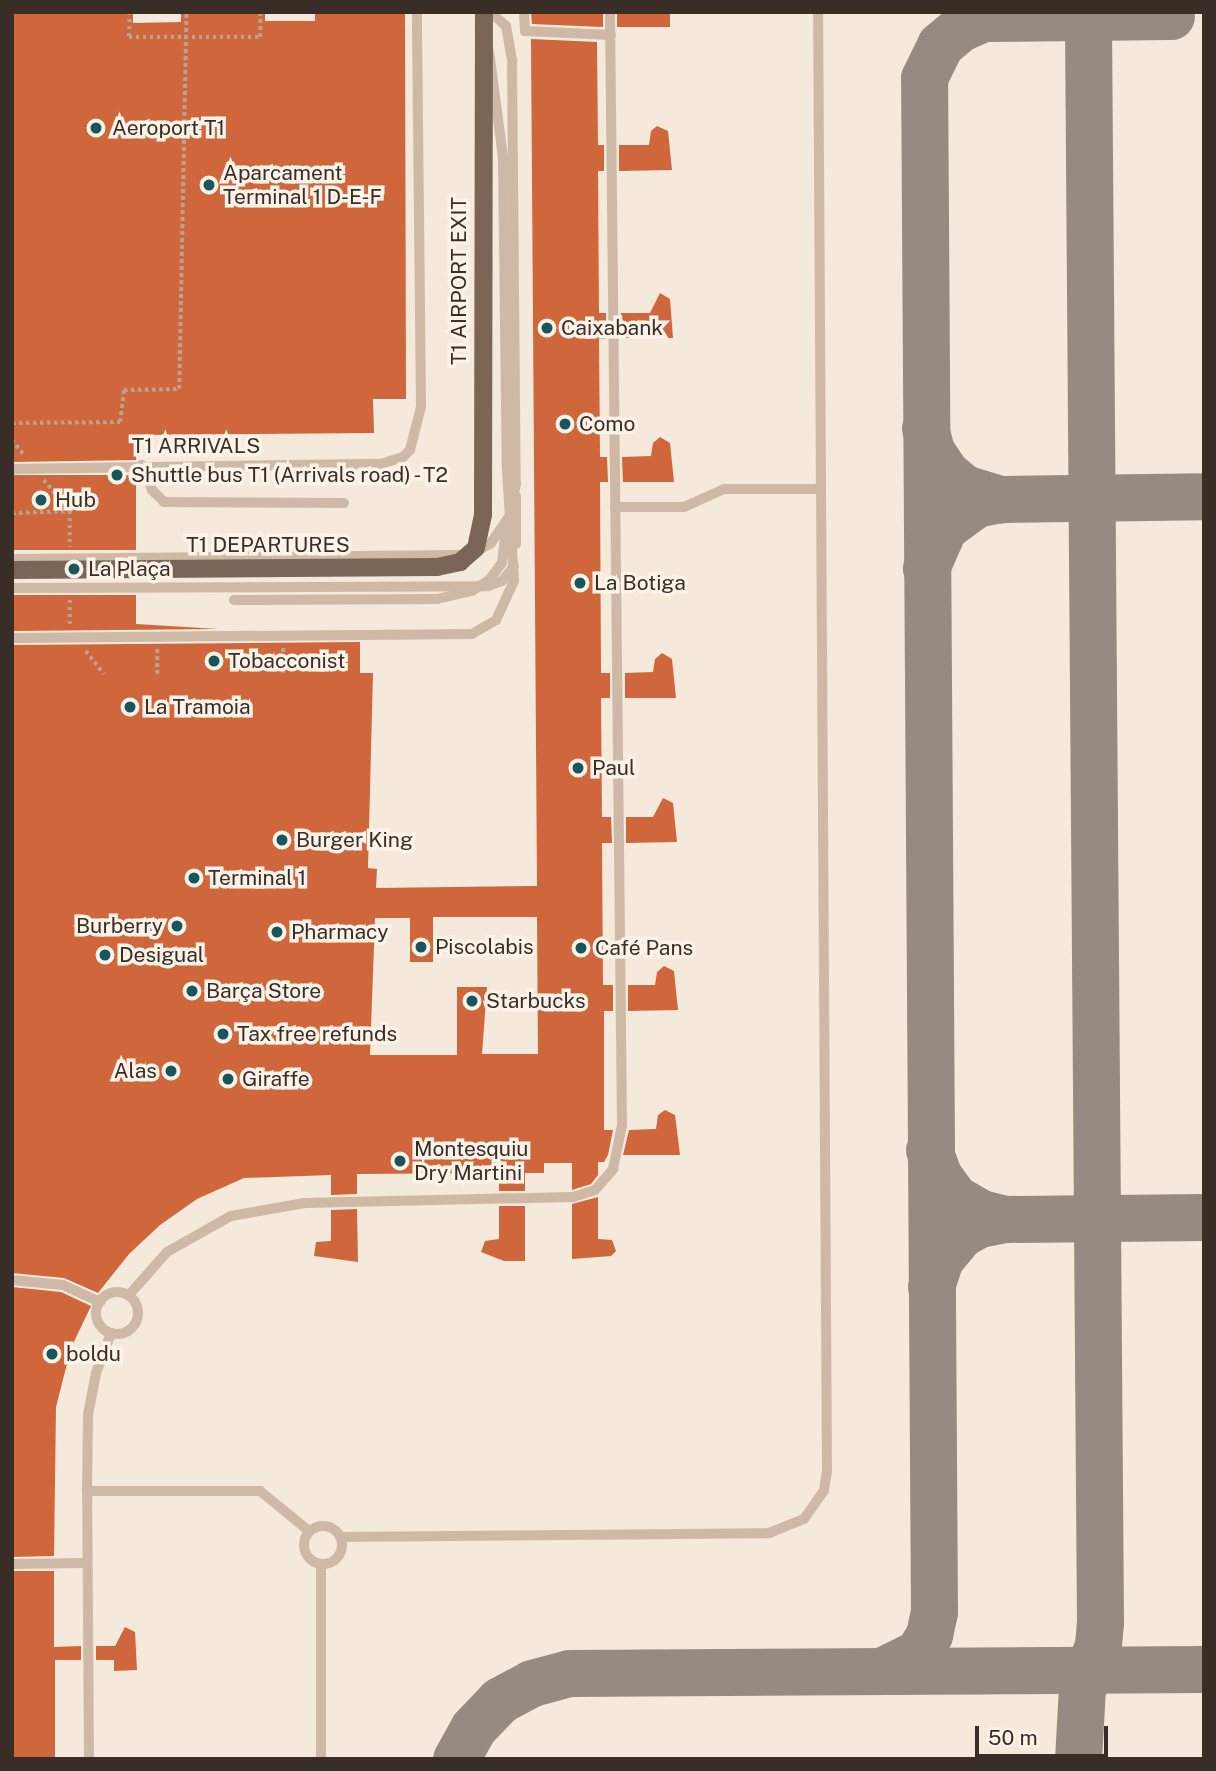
<!DOCTYPE html>
<html>
<head>
<meta charset="utf-8">
<style>
	body { margin:0 }
	#map { position:relative; width:1216px; height:1771px; overflow:hidden; background:#f4e9da; font-family:"Public Sans",sans-serif }
	div>[style] { position:absolute }
	.taxiway>* { height:47px; margin:-23.5px; padding:0 23.5px; transform-origin:23.5px; border-radius:23.5px; background:#968b80 }
	.building>* { inset:0; background:#d0673c; transform-origin:0 0 }
	.path>* { height:3.5px; margin-top:-1.75px; transform-origin:0; background:repeating-linear-gradient(90deg,#b9a38f 0 3.5px,transparent 0 7px) }
	.service>* { height:10px; margin:-5px; padding:0 5px; transform-origin:5px; border-radius:5px; background:#cdb9a5 }
	.service>.ring { margin:-5px; padding:0; box-sizing:content-box; background:none; border:10px solid #cdb9a5; border-radius:50% }
	.primary>* { height:18px; margin:-9px; padding:0 9px; transform-origin:9px; border-radius:9px; background:#7b6557 }
	.service-bridge>* { height:10px; margin:-5px; padding:0 5px; transform-origin:5px; border-radius:5px; background:#cdb9a5 }
	.primary-bridge>* { height:18px; margin:-9px; padding:0 9px; transform-origin:9px; border-radius:9px; background:#7b6557 }
	.dots>* { width:19px; height:19px; translate:-50% -50%; box-sizing:border-box; border:4px solid #fbf3e7; border-radius:50% }
	span { translate:-50% -50%; white-space:nowrap; text-align:center; line-height:1.15; -webkit-text-stroke:7px #fbf3e7; paint-order:stroke }
	.poi-label { font-size:21px; color:#382d27 }
	.left { translate:0 -50%; text-align:left }
	.right { translate:-100% -50%; text-align:right }
	.street-label { font-size:21px; color:#382d27 }
	.frame { position:absolute; inset:0; border:14px solid #382d27; pointer-events:none }
	.scale { position:absolute; left:975px; top:1726px; width:133px; height:32px; box-sizing:border-box; border:4px solid #382d27; border-top:0; padding-left:9px; font-size:21px; line-height:24px; white-space:nowrap; color:#382d27; -webkit-text-stroke:5px #fbf3e7; paint-order:stroke }
</style>
</head>
<body>
<div id="map">
	<div class="taxiway">
		<div style="left:925px;top:428px;width:24px;rotate:75deg"></div>
		<div style="left:931px;top:451px;width:27px;rotate:56deg"></div>
		<div style="left:946px;top:473px;width:23px;rotate:40deg"></div>
		<div style="left:964px;top:488px;width:39px;rotate:17deg"></div>
		<div style="left:1001px;top:499px;width:25px;rotate:169deg"></div>
		<div style="left:976px;top:504px;width:39px;rotate:144deg"></div>
		<div style="left:944px;top:527px;width:45px;rotate:113.7deg"></div>
		<div style="left:1001px;top:499px;width:203px;rotate:-0.8deg"></div>
		<div style="left:929px;top:1150px;width:27px;rotate:70deg"></div>
		<div style="left:938px;top:1175px;width:29px;rotate:54deg"></div>
		<div style="left:955px;top:1198px;width:30px;rotate:30deg"></div>
		<div style="left:981px;top:1213px;width:25px;rotate:14deg"></div>
		<div style="left:1005px;top:1219px;width:26px;rotate:169deg"></div>
		<div style="left:979px;top:1224px;width:21px;rotate:151deg"></div>
		<div style="left:961px;top:1234px;width:33px;rotate:130deg"></div>
		<div style="left:940px;top:1259px;width:29px;rotate:108deg"></div>
		<div style="left:1005px;top:1219px;width:199px;rotate:-0.6deg"></div>
		<div style="left:883px;top:1670px;width:39px;rotate:-26deg"></div>
		<div style="left:918px;top:1653px;width:21px;rotate:-59deg"></div>
		<div style="left:929px;top:1635px;width:24px;rotate:-78deg"></div>
		<div style="left:934px;top:1612px;width:1534px;rotate:-90.37deg"></div>
		<div style="left:924px;top:78px;width:37px;rotate:-64deg"></div>
		<div style="left:940px;top:45px;width:26px;rotate:-40deg"></div>
		<div style="left:960px;top:28px;width:26px;rotate:-23deg"></div>
		<div style="left:984px;top:18px;width:187px;rotate:-0.6deg"></div>
		<div style="left:456px;top:1759px;width:35px;rotate:-61deg"></div>
		<div style="left:473px;top:1728px;width:39px;rotate:-46deg"></div>
		<div style="left:500px;top:1700px;width:36px;rotate:-28deg"></div>
		<div style="left:532px;top:1683px;width:38px;rotate:-15deg"></div>
		<div style="left:569px;top:1673px;width:635px;rotate:-0.36deg"></div>
		<div style="left:1078px;top:1759px;width:71px;rotate:-86.8deg"></div>
		<div style="left:1082px;top:1688px;width:46px;rotate:-69.6deg"></div>
		<div style="left:1098px;top:1645px;width:22px;rotate:-85deg"></div>
		<div style="left:1100px;top:1623px;width:1611px;rotate:-90.43deg"></div>
	</div>
	<div class="building">
		<div style="clip-path:polygon(12px 12px,133px 12px,133px 23px,181px 22px,181px 12px,265px 12px,265px 21px,315px 21px,315px 12px,405px 12px,406px 399px,373px 399px,374px 433px,136px 435px,136px 460px,12px 462px)"></div>
		<div style="clip-path:polygon(531px 12px,603px 12px,603px 27px,532px 24px)"></div>
		<div style="left:617px;top:12px;width:53px;height:15px"></div>
		<div style="clip-path:polygon(evenodd,531px 39px,597px 42px,598px 145px,604px 145px,604px 171px,598px 171px,599px 313px,606px 313px,606px 339px,599px 339px,600px 457px,607px 457px,608px 482px,600px 482px,601px 673px,610px 673px,610px 698px,601px 698px,602px 817px,611px 817px,612px 843px,602px 843px,603px 985px,613px 985px,613px 1011px,604px 1011px,604px 1130px,613px 1130px,608px 1155px,604px 1162px,598px 1162px,598px 1175px,591px 1184px,572px 1190px,572px 1163px,544px 1163px,544px 1173px,525px 1173px,525px 1191px,499px 1191px,499px 1173px,357px 1174px,357px 1194px,331px 1195px,331px 1175px,244px 1178px,197px 1199px,160px 1225px,129px 1254px,98px 1293px,64px 1278px,12px 1273px,12px 645px,360px 642px,360px 673px,373px 673px,368px 868px,377px 869px,376px 888px,537px 886px,531px 39px,433px 917px,537px 917px,538px 1054px,482px 1054px,487px 987px,457px 987px,457px 1055px,370px 1055px,375px 918px,410px 918px,410px 962px,433px 962px,433px 917px)"></div>
		<div style="clip-path:polygon(657px 126px,668px 131px,672px 170px,619px 171px,619px 145px,649px 145px,651px 131px)"></div>
		<div style="clip-path:polygon(660px 293px,670px 299px,673px 338px,621px 338px,621px 313px,650px 313px)"></div>
		<div style="clip-path:polygon(660px 437px,670px 443px,674px 482px,623px 482px,622px 457px,651px 456px,653px 443px)"></div>
		<div style="left:136px;top:475px;width:75px;height:124px;rotate:90deg"></div>
		<div style="clip-path:polygon(12px 595px,136px 595px,136px 624px,218px 629px,12px 631px)"></div>
		<div style="clip-path:polygon(662px 653px,672px 659px,676px 698px,625px 698px,625px 673px,653px 672px,655px 659px)"></div>
		<div style="clip-path:polygon(663px 798px,673px 803px,677px 842px,626px 843px,626px 817px,653px 817px)"></div>
		<div style="clip-path:polygon(664px 966px,674px 971px,678px 1010px,628px 1011px,628px 985px,655px 985px,657px 972px)"></div>
		<div style="clip-path:polygon(665px 1110px,675px 1115px,680px 1155px,623px 1155px,629px 1130px,656px 1129px,658px 1115px)"></div>
		<div style="clip-path:polygon(598px 1197px,598px 1239px,612px 1240px,616px 1251px,611px 1256px,572px 1259px,572px 1204px)"></div>
		<div style="clip-path:polygon(499px 1206px,525px 1206px,525px 1261px,504px 1261px,481px 1252px,485px 1241px,499px 1239px)"></div>
		<div style="clip-path:polygon(357px 1209px,358px 1262px,314px 1256px,316px 1242px,331px 1241px,331px 1210px)"></div>
		<div style="clip-path:polygon(12px 1287px,61px 1292px,91px 1306px,71px 1348px,56px 1407px,54px 1556px,12px 1557px)"></div>
		<div style="clip-path:polygon(12px 1571px,54px 1571px,54px 1647px,81px 1646px,81px 1660px,55px 1660px,55px 1759px,12px 1759px)"></div>
		<div style="clip-path:polygon(125px 1627px,135px 1632px,137px 1670px,114px 1671px,114px 1660px,96px 1660px,96px 1646px,115px 1646px)"></div>
	</div>
	<div class="path">
		<div style="left:130px;top:12px;width:25px;rotate:92deg"></div>
		<div style="left:129px;top:37px;width:131px"></div>
		<div style="left:260px;top:37px;width:25px;rotate:-90deg"></div>
		<div style="left:12px;top:423px;width:108px;rotate:-0.5deg"></div>
		<div style="left:120px;top:422px;width:32px;rotate:-83deg"></div>
		<div style="left:124px;top:390px;width:55px;rotate:-1deg"></div>
		<div style="left:179px;top:389px;width:377px;rotate:-88.9deg"></div>
		<div style="left:12px;top:440px;width:19px;rotate:51deg"></div>
		<div style="left:44px;top:480px;width:40px;rotate:50deg"></div>
		<div style="left:70px;top:511px;width:36px;rotate:90deg"></div>
		<div style="left:12px;top:513px;width:58px;rotate:-2deg"></div>
		<div style="left:70px;top:600px;width:24px;rotate:90deg"></div>
		<div style="left:86px;top:651px;width:29px;rotate:52deg"></div>
		<div style="left:283px;top:673px;width:25px;rotate:-90deg"></div>
		<div style="left:157px;top:674px;width:26px;rotate:-90deg"></div>
	</div>
	<div class="service">
		<div style="left:490px;top:12px;width:21px;rotate:41deg"></div>
		<div style="left:506px;top:26px;width:36px;rotate:80deg"></div>
		<div style="left:512px;top:61px;width:423px;rotate:89.5deg"></div>
		<div style="left:516px;top:484px;width:22px;rotate:103deg"></div>
		<div style="left:524px;top:12px;width:19px;rotate:87deg"></div>
		<div style="left:525px;top:31px;width:86px;rotate:2.7deg"></div>
		<div style="left:489px;top:51px;width:108px;rotate:82.5deg"></div>
		<div style="left:503px;top:158px;width:311px;rotate:89.3deg"></div>
		<div style="left:142px;top:465px;width:27px;rotate:68deg"></div>
		<div style="left:152px;top:490px;width:17px;rotate:45deg"></div>
		<div style="left:164px;top:502px;width:180px;rotate:0.3deg"></div>
		<div style="left:12px;top:469px;width:369px;rotate:-0.8deg"></div>
		<div style="left:381px;top:464px;width:23px;rotate:-18deg"></div>
		<div style="left:403px;top:457px;width:10px;rotate:-45deg"></div>
		<div style="left:410px;top:450px;width:44px;rotate:-75.7deg"></div>
		<div style="left:421px;top:407px;width:395px;rotate:-90.6deg"></div>
		<div style="left:615px;top:507px;width:69px"></div>
		<div style="left:684px;top:507px;width:44px;rotate:-24.2deg"></div>
		<div style="left:724px;top:489px;width:97px"></div>
		<div style="left:516px;top:544px;width:48px;rotate:-90deg"></div>
		<div style="left:474px;top:553px;width:20px;rotate:-30deg"></div>
		<div style="left:491px;top:543px;width:29px;rotate:-56deg"></div>
		<div style="left:12px;top:559px;width:448px;rotate:-0.5deg"></div>
		<div style="left:12px;top:588px;width:476px;rotate:-0.2deg"></div>
		<div style="left:488px;top:586px;width:15px;rotate:-20deg"></div>
		<div style="left:502px;top:581px;width:19px;rotate:-51deg"></div>
		<div style="left:12px;top:1280px;width:51px;rotate:5.6deg"></div>
		<div style="left:63px;top:1285px;width:41px;rotate:24.7deg"></div>
		<div class="ring" style="left:96px;top:1292px;width:32px;height:32px"></div>
		<div style="left:129px;top:1295px;width:57px;rotate:-48.5deg"></div>
		<div style="left:167px;top:1252px;width:73px;rotate:-29.4deg"></div>
		<div style="left:231px;top:1216px;width:75px;rotate:-10deg"></div>
		<div style="left:305px;top:1203px;width:268px;rotate:-1.3deg"></div>
		<div style="left:573px;top:1197px;width:23px;rotate:-18deg"></div>
		<div style="left:595px;top:1190px;width:28px;rotate:-49deg"></div>
		<div style="left:613px;top:1169px;width:45px;rotate:-78.4deg"></div>
		<div style="left:622px;top:1125px;width:1113px;rotate:-90.62deg"></div>
		<div style="left:87px;top:1491px;width:76px;rotate:-89.2deg"></div>
		<div style="left:88px;top:1415px;width:43px;rotate:-79.2deg"></div>
		<div style="left:96px;top:1373px;width:43px;rotate:-69.4deg"></div>
		<div class="ring" style="left:304px;top:1526px;width:28px;height:28px"></div>
		<div style="left:340px;top:1537px;width:429px;rotate:-0.5deg"></div>
		<div style="left:769px;top:1533px;width:38px;rotate:-22deg"></div>
		<div style="left:804px;top:1519px;width:35px;rotate:-55deg"></div>
		<div style="left:824px;top:1490px;width:19px;rotate:-81deg"></div>
		<div style="left:827px;top:1471px;width:1459px;rotate:-90.35deg"></div>
		<div style="left:12px;top:1564px;width:75px;rotate:-0.8deg"></div>
		<div style="left:321px;top:1564px;width:195px;rotate:90deg"></div>
		<div style="left:89px;top:1759px;width:268px;rotate:-90.4deg"></div>
		<div style="left:87px;top:1491px;width:173px"></div>
		<div style="left:260px;top:1491px;width:63px;rotate:39.2deg"></div>
	</div>
	<div class="primary">
		<div style="left:476px;top:548px;width:34px;rotate:-78deg"></div>
		<div style="left:483px;top:515px;width:503px;rotate:-89.89deg"></div>
	</div>
	<div class="service-bridge">
		<div style="left:234px;top:600px;width:203px;rotate:-0.3deg"></div>
		<div style="left:437px;top:599px;width:36px;rotate:-13deg"></div>
		<div style="left:472px;top:591px;width:20px;rotate:-33deg"></div>
		<div style="left:489px;top:580px;width:21px;rotate:-53deg"></div>
		<div style="left:502px;top:563px;width:43px;rotate:-83.4deg"></div>
		<div style="left:12px;top:638px;width:460px;rotate:-0.5deg"></div>
		<div style="left:472px;top:634px;width:28px;rotate:-30deg"></div>
		<div style="left:496px;top:620px;width:43px;rotate:-65.2deg"></div>
		<div style="left:514px;top:581px;width:112px;rotate:-93.6deg"></div>
	</div>
	<div class="primary-bridge">
		<div style="left:12px;top:570px;width:425px;rotate:-0.4deg"></div>
		<div style="left:437px;top:567px;width:24px;rotate:-12deg"></div>
		<div style="left:460px;top:562px;width:21px;rotate:-41deg"></div>
	</div>
	<div class="dots">
		<div style="left:96px;top:128px;background:#19555d"></div>
		<div style="left:209px;top:185px;background:#19555d"></div>
		<div style="left:547px;top:328px;background:#19555d"></div>
		<div style="left:565px;top:424px;background:#19555d"></div>
		<div style="left:117px;top:475px;background:#19555d"></div>
		<div style="left:41px;top:500px;background:#19555d"></div>
		<div style="left:74px;top:569px;background:#19555d"></div>
		<div style="left:580px;top:583px;background:#19555d"></div>
		<div style="left:214px;top:661px;background:#19555d"></div>
		<div style="left:130px;top:707px;background:#19555d"></div>
		<div style="left:578px;top:768px;background:#19555d"></div>
		<div style="left:282px;top:840px;background:#19555d"></div>
		<div style="left:194px;top:878px;background:#19555d"></div>
		<div style="left:177px;top:926px;background:#19555d"></div>
		<div style="left:277px;top:932px;background:#19555d"></div>
		<div style="left:421px;top:947px;background:#19555d"></div>
		<div style="left:581px;top:948px;background:#19555d"></div>
		<div style="left:105px;top:955px;background:#19555d"></div>
		<div style="left:192px;top:991px;background:#19555d"></div>
		<div style="left:472px;top:1001px;background:#19555d"></div>
		<div style="left:223px;top:1034px;background:#19555d"></div>
		<div style="left:171px;top:1071px;background:#19555d"></div>
		<div style="left:228px;top:1079px;background:#19555d"></div>
		<div style="left:400px;top:1161px;background:#19555d"></div>
		<div style="left:52px;top:1354px;background:#19555d"></div>
	</div>
	<div class="poi-label">
		<span class="left" style="left:112px;top:128px">Aeroport T1</span>
		<span class="left" style="left:223px;top:185px">Aparcament<br>Terminal 1 D-E-F</span>
		<span class="left" style="left:561px;top:328px">Caixabank</span>
		<span class="left" style="left:579px;top:424px">Como</span>
		<span class="left" style="left:131px;top:475px">Shuttle bus T1 (Arrivals road) - T2</span>
		<span class="left" style="left:55px;top:500px">Hub</span>
		<span class="left" style="left:88px;top:569px">La Plaça</span>
		<span class="left" style="left:594px;top:583px">La Botiga</span>
		<span class="left" style="left:228px;top:661px">Tobacconist</span>
		<span class="left" style="left:144px;top:707px">La Tramoia</span>
		<span class="left" style="left:592px;top:768px">Paul</span>
		<span class="left" style="left:296px;top:840px">Burger King</span>
		<span class="left" style="left:208px;top:878px">Terminal 1</span>
		<span class="right" style="left:163px;top:926px">Burberry</span>
		<span class="left" style="left:291px;top:932px">Pharmacy</span>
		<span class="left" style="left:435px;top:947px">Piscolabis</span>
		<span class="left" style="left:595px;top:948px">Café Pans</span>
		<span class="left" style="left:119px;top:955px">Desigual</span>
		<span class="left" style="left:206px;top:991px">Barça Store</span>
		<span class="left" style="left:486px;top:1001px">Starbucks</span>
		<span class="left" style="left:237px;top:1034px">Tax free refunds</span>
		<span class="right" style="left:157px;top:1071px">Alas</span>
		<span class="left" style="left:242px;top:1079px">Giraffe</span>
		<span class="left" style="left:414px;top:1161px">Montesquiu<br>Dry Martini</span>
		<span class="left" style="left:66px;top:1354px">boldu</span>
	</div>
	<div class="street-label">
		<span style="left:459px;top:281px;rotate:-90deg">T1 AIRPORT EXIT</span>
		<span style="left:196px;top:446px">T1 ARRIVALS</span>
		<span style="left:268px;top:545px">T1 DEPARTURES</span>
	</div>
	<div class="frame"></div>
	<div class="scale">50 m</div>
</div>
</body>
</html>
